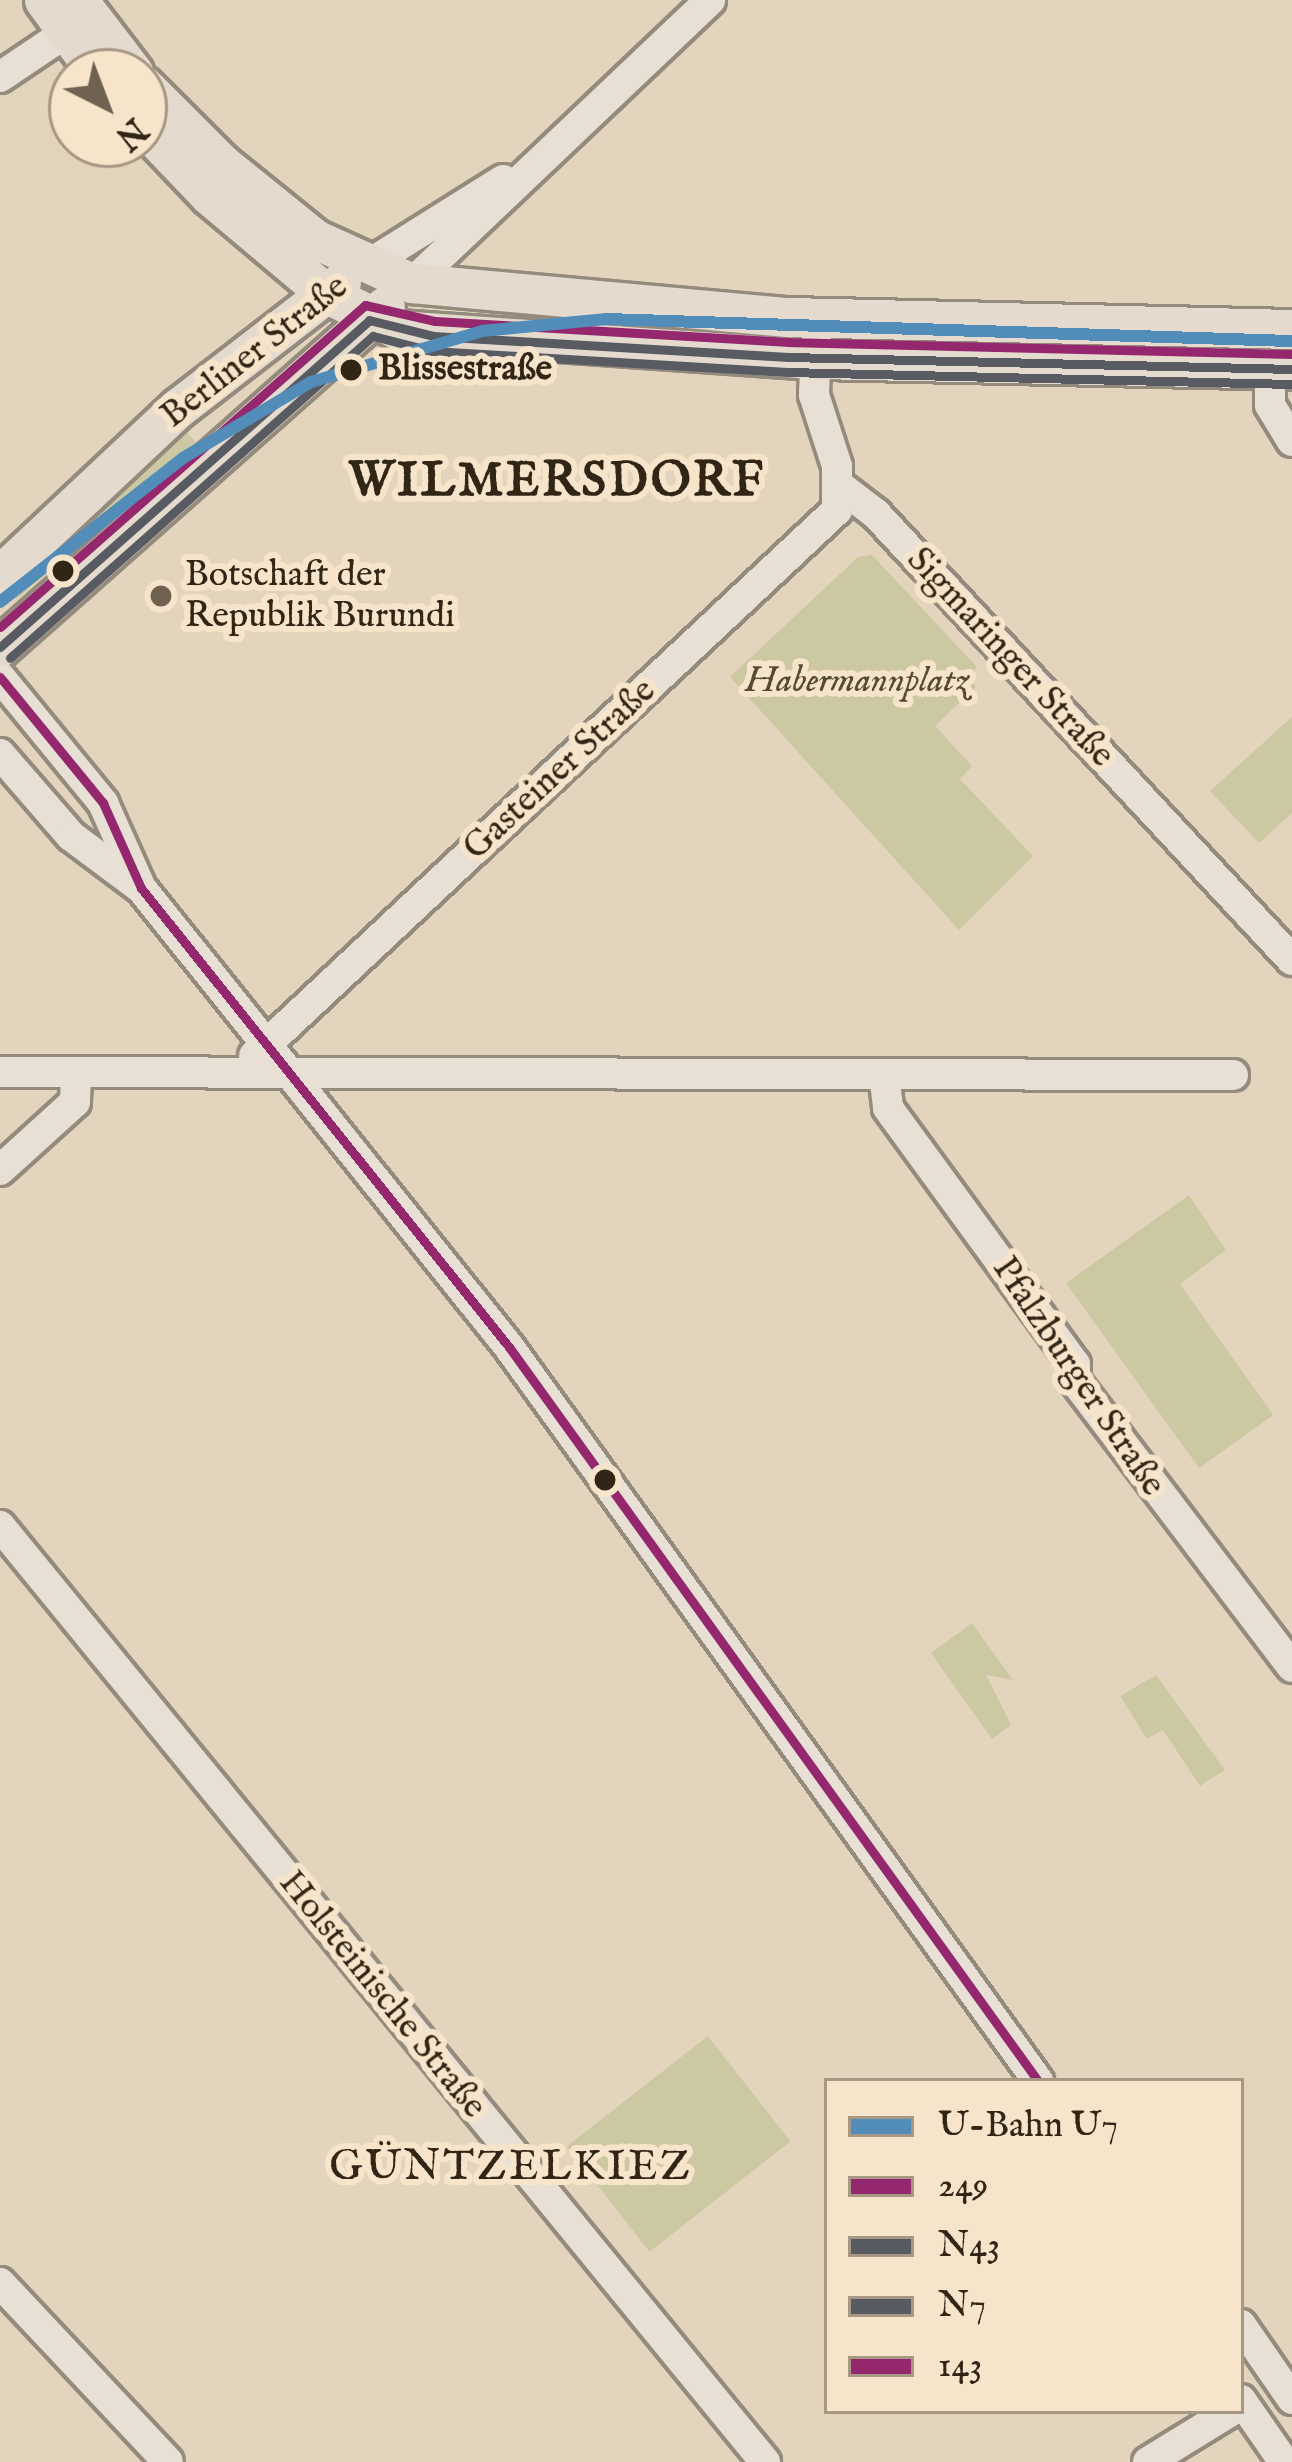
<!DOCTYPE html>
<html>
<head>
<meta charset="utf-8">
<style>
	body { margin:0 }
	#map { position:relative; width:1292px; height:2462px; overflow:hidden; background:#e3d4be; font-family:"IM FELL English",serif }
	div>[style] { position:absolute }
	.green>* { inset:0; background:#ccc8a2; transform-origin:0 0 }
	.roads { filter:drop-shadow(3px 0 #958b7d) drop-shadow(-3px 0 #958b7d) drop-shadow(0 3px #958b7d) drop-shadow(0 -3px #958b7d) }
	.minor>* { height:30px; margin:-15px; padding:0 15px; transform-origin:15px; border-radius:15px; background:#e8e0d5 }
	.major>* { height:39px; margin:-19.5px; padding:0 19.5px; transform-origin:19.5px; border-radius:19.5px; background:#e4dbce }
	.bus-1>* { height:9px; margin:-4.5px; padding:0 4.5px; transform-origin:4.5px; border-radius:4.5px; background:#95276e }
	.bus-2>* { height:9px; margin:-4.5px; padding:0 4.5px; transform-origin:4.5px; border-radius:4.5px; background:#595b62 }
	.bus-3>* { height:9px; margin:-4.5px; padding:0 4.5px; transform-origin:4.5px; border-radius:4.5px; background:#595b62 }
	.bus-4>* { height:9px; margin:-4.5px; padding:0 4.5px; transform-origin:4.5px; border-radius:4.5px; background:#95276e }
	.metro-1>* { height:12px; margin:-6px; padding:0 6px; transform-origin:6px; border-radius:6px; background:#528dba }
	.dots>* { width:33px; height:33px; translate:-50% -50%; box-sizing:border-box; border:6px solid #f7e5cb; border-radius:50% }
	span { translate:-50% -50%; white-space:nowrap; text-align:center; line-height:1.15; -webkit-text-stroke:12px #f7e5cb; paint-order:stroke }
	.street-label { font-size:36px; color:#312516 }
	.stop-label { font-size:36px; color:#312516; font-weight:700 }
	.left { translate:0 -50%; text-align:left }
	.poi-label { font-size:36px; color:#312516 }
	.park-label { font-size:36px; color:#534b33; font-style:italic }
	.quarter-label { font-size:42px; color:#312516; letter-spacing:3px }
	.district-label { font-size:48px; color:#312516; font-weight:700; letter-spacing:3px }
	.legend { position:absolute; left:824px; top:2078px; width:420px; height:336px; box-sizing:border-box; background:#f7e5cb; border:3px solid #a89883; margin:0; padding:15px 21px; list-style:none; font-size:36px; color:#312516 }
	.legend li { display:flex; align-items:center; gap:24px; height:60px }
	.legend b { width:60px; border:3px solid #a89883 }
	.north { position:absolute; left:48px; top:48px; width:120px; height:120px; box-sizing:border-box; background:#f7e5cb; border:3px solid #a89883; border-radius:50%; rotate:138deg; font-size:33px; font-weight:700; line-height:48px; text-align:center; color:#312516 }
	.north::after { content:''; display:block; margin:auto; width:42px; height:54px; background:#6f6251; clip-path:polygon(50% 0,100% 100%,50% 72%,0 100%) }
</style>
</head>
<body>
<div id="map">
	<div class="green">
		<div style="left:183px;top:428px;width:20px;height:238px;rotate:49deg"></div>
		<div style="clip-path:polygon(872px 555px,977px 667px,968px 678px,976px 687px,935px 726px,972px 766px,960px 779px,1033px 856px,959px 930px,730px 677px,858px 557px)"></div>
		<div style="clip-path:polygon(1292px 717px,1292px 813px,1259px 843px,1210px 791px)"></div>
		<div style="clip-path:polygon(1189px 1195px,1226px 1250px,1180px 1284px,1273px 1415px,1199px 1468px,1066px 1283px)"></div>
		<div style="clip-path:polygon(972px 1623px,1013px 1680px,986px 1675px,1011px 1725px,992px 1739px,931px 1653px)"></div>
		<div style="clip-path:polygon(1156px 1675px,1225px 1770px,1200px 1786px,1163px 1730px,1147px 1739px,1120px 1696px)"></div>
		<div style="left:708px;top:2036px;width:134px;height:179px;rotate:52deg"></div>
	</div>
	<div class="roads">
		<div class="minor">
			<div style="left:0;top:77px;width:81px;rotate:-33.9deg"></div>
			<div style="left:366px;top:266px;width:162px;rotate:-32.1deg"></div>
			<div style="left:412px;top:283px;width:411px;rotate:-43.5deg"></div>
			<div style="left:1270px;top:369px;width:36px;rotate:90deg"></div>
			<div style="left:1270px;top:405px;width:42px;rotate:58.6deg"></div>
			<div style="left:841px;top:487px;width:44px;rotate:37.6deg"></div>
			<div style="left:876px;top:514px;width:610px;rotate:46.99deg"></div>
			<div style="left:0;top:677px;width:163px;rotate:50.7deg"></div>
			<div style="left:103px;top:803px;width:93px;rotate:65.9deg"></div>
			<div style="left:141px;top:888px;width:588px;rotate:51.28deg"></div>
			<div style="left:509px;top:1347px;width:905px;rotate:54.22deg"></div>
			<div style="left:0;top:754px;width:108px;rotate:49.1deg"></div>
			<div style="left:71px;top:836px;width:84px;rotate:36.7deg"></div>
			<div style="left:254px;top:1056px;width:799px;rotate:-43.12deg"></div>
			<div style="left:837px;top:510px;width:44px;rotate:-90deg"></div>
			<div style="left:837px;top:466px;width:75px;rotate:-107.9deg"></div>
			<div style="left:814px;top:395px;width:53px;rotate:-87.8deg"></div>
			<div style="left:0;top:1072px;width:1233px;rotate:0.14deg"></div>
			<div style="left:884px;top:1074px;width:34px;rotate:83deg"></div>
			<div style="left:888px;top:1108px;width:317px;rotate:53.9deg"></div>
			<div style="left:1075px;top:1364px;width:17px;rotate:90deg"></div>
			<div style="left:1075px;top:1381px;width:359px;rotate:52.8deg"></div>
			<div style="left:0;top:1170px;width:101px;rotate:-42.2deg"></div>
			<div style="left:75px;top:1102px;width:28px;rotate:-88deg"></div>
			<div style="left:0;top:1526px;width:1209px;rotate:50.74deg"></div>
			<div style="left:0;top:2283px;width:245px;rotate:46.8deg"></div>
			<div style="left:1241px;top:2325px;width:90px;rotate:55.4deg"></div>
			<div style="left:1241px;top:2400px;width:75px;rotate:55.3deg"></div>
			<div style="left:1148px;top:2462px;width:97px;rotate:-31.6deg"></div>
		</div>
		<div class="major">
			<div style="left:44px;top:0;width:73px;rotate:53.9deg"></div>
			<div style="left:78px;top:0;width:91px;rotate:52.6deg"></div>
			<div style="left:144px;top:86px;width:110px;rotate:45deg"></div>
			<div style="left:222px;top:164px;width:119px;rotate:38.9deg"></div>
			<div style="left:315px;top:239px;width:107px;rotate:24.4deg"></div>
			<div style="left:412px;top:283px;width:379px;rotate:5.2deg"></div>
			<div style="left:789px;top:317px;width:503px;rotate:1.37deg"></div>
			<div style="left:144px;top:127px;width:94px;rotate:46.3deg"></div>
			<div style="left:209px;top:195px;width:150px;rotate:40.1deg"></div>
			<div style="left:324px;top:292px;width:84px;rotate:26.9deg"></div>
			<div style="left:399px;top:330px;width:418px;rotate:4deg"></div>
			<div style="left:816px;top:359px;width:476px;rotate:1.2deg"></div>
			<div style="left:0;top:575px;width:244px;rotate:-43.2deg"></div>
			<div style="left:178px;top:408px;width:206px;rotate:-37.7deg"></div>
			<div style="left:0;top:647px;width:514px;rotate:-41.53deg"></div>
		</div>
	</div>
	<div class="bus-1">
		<div style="left:0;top:677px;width:163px;rotate:50.7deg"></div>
		<div style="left:103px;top:803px;width:93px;rotate:65.9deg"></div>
		<div style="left:141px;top:888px;width:588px;rotate:51.28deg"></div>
		<div style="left:509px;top:1347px;width:905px;rotate:54.22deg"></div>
	</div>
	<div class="bus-2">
		<div style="left:0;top:647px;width:493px;rotate:-41.5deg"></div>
		<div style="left:369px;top:320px;width:66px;rotate:14deg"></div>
		<div style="left:433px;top:336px;width:356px;rotate:3.4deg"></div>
		<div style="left:788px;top:357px;width:504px;rotate:1.36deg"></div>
	</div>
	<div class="bus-3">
		<div style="left:10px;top:658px;width:485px;rotate:-41.6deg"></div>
		<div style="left:373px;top:336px;width:61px;rotate:14.3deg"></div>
		<div style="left:432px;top:351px;width:356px;rotate:3.4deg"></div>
		<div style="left:787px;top:372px;width:505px;rotate:1.36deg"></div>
	</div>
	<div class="bus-4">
		<div style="left:0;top:627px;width:487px;rotate:-41.4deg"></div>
		<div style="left:365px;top:305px;width:72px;rotate:12.9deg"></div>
		<div style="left:435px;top:321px;width:355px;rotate:3.4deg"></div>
		<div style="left:789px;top:342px;width:503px;rotate:1.37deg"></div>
	</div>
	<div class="metro-1">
		<div style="left:0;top:602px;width:233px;rotate:-38.2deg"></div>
		<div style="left:183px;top:458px;width:149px;rotate:-30.7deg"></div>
		<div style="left:311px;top:382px;width:178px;rotate:-16.6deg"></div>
		<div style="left:482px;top:331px;width:125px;rotate:-5.5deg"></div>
		<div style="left:606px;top:319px;width:686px;rotate:1.84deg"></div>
	</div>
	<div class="dots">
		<div style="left:351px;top:370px;background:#312516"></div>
		<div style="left:63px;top:571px;background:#312516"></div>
		<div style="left:161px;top:596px;background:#6f6251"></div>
		<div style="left:605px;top:1480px;background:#312516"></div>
	</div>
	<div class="street-label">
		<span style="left:255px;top:352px;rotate:-38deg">Berliner Straße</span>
		<span style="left:1010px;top:658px;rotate:47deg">Sigmaringer Straße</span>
		<span style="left:560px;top:770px;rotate:-43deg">Gasteiner Straße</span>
		<span style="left:1078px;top:1377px;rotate:56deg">Pfalzburger Straße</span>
		<span style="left:382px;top:1995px;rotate:51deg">Holsteinische Straße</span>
	</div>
	<div class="stop-label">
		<span class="left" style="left:378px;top:370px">Blissestraße</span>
	</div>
	<div class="poi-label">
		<span class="left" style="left:185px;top:596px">Botschaft der<br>Republik Burundi</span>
	</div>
	<div class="park-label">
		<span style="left:857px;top:682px">Habermannplatz</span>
	</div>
	<div class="quarter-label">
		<span style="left:511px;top:2168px">GÜNTZELKIEZ</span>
	</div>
	<div class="district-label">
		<span style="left:557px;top:483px">WILMERSDORF</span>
	</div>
	<ul class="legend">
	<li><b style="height:15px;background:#528dba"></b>U-Bahn U7</li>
	<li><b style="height:15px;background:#95276e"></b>249</li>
	<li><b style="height:15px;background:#595b62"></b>N43</li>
	<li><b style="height:15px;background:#595b62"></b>N7</li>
	<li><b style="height:15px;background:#95276e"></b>143</li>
	</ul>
	<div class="north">N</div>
</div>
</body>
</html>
